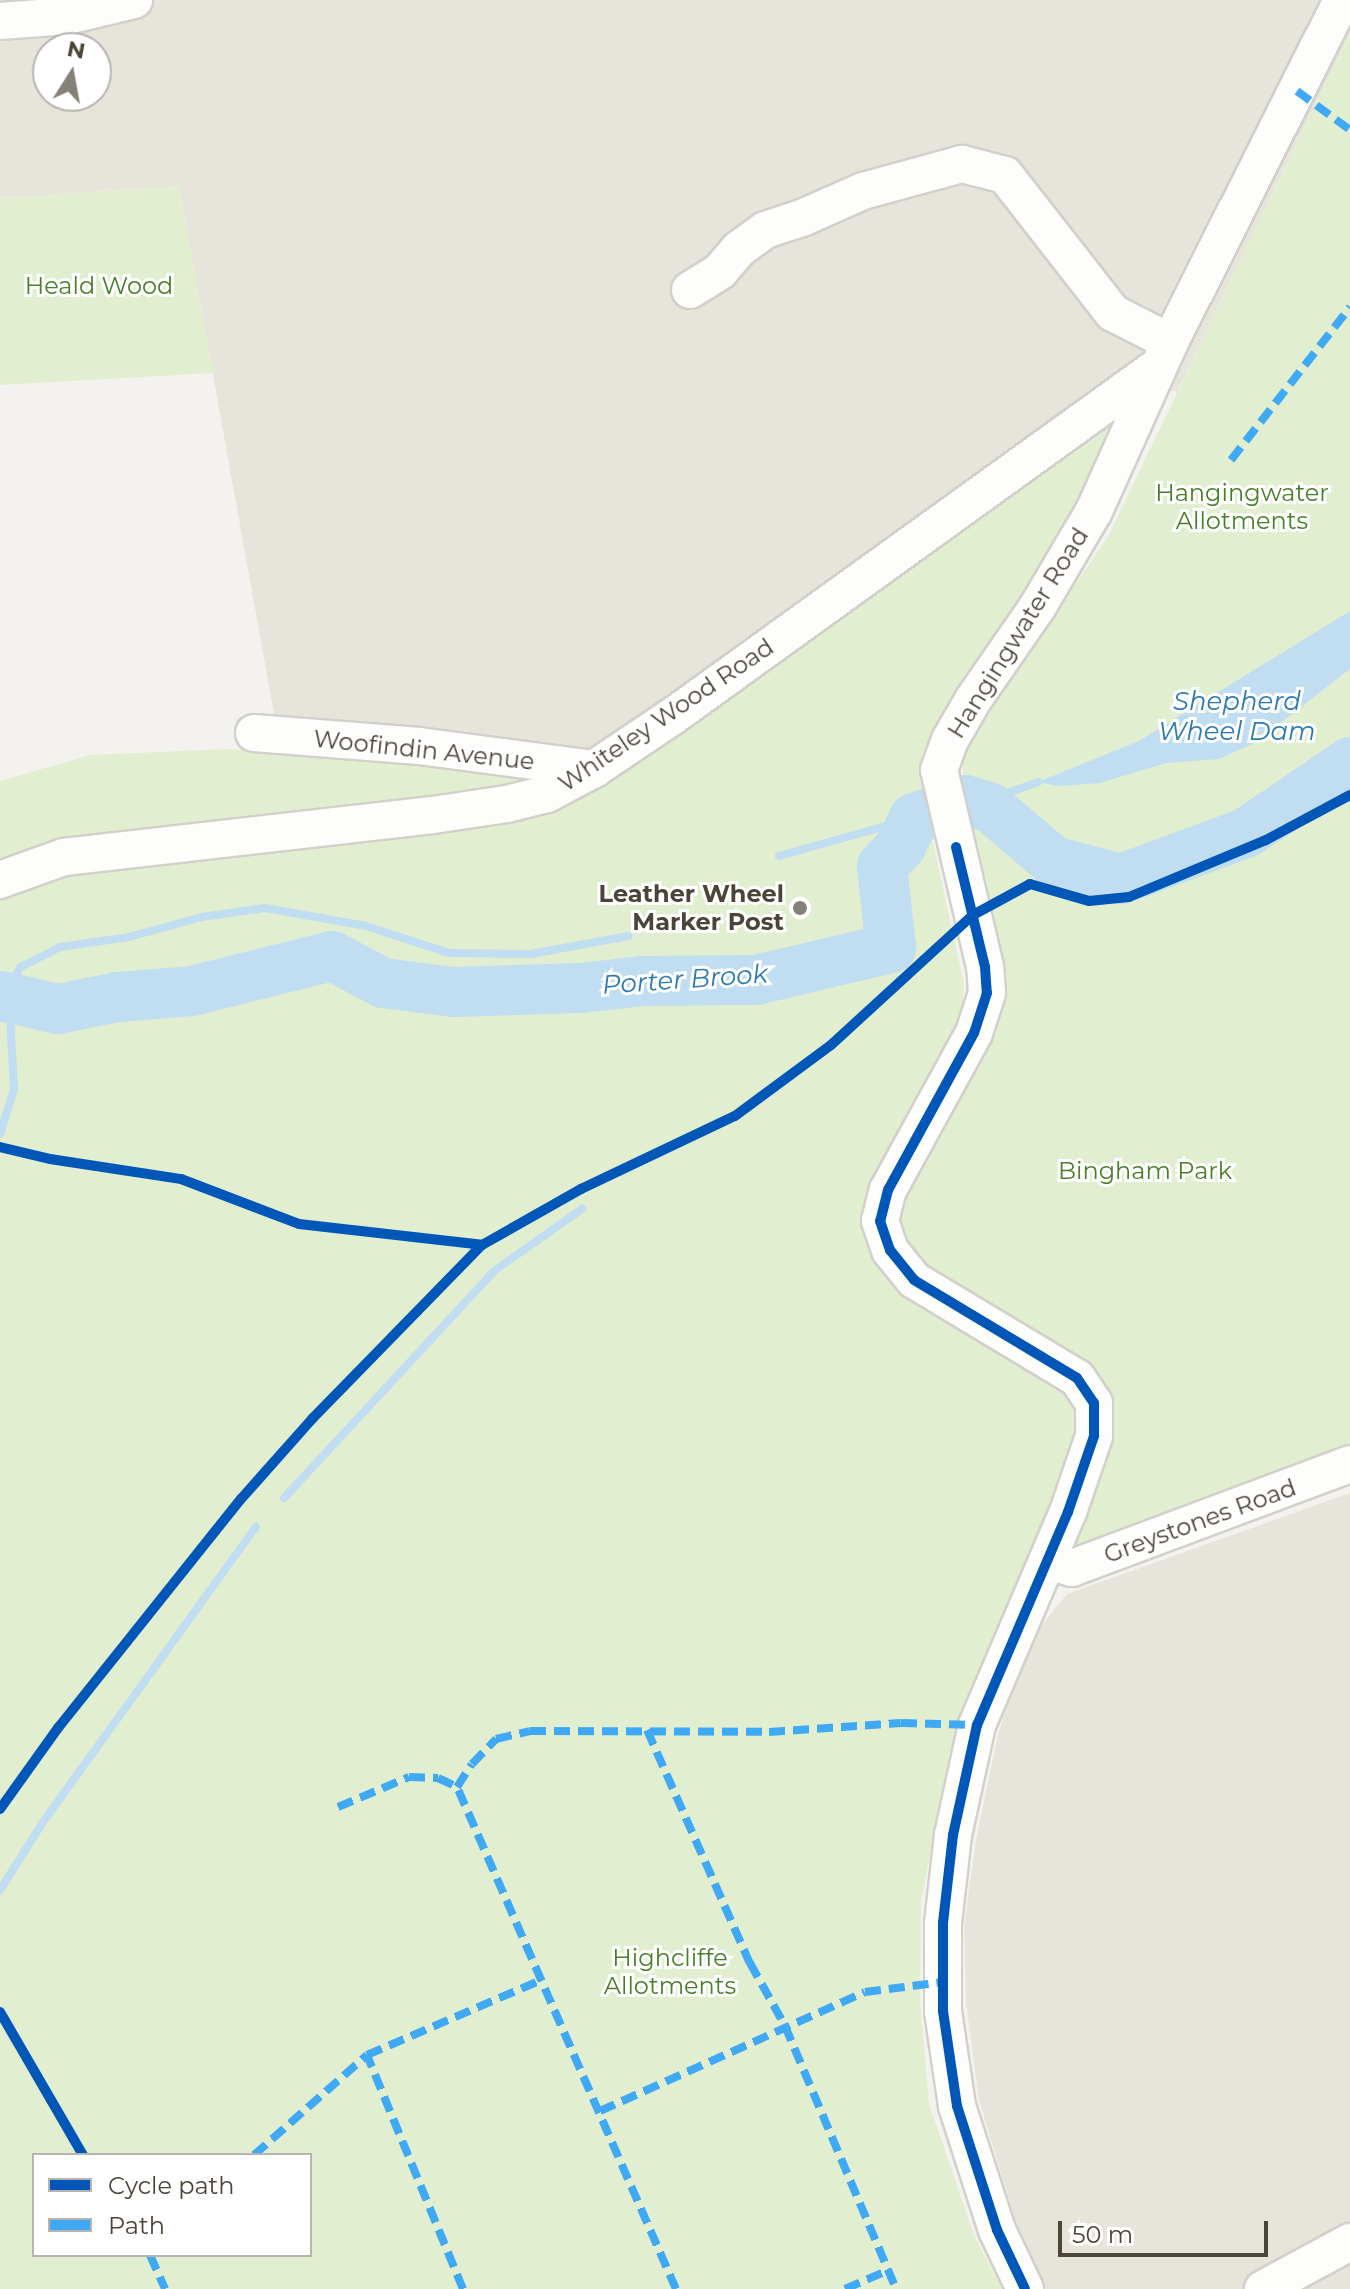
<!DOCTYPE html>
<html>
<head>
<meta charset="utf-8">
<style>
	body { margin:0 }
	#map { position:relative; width:1350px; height:2289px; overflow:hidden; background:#f4f2ee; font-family:Montserrat,sans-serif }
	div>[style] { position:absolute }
	.residential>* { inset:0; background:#e7e4dc }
	.green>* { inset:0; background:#e1eecf }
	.water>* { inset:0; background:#c0ddf1 }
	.stream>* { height:8px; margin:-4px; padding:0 4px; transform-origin:4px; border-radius:4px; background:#c0ddf1 }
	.river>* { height:50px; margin:-25px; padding:0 25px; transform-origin:25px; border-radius:25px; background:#c0ddf1 }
	.roads { filter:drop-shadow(2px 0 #d2d0cb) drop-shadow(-2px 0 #d2d0cb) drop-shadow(0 2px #d2d0cb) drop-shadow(0 -2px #d2d0cb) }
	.minor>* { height:36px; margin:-18px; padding:0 18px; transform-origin:18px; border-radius:18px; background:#fdfdfc }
	.quiet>* { height:8px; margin-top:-4px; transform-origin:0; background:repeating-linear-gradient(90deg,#3fa9f5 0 16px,transparent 0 24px) }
	.cycleway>* { height:10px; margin:-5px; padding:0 5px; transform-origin:5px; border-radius:5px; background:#0057b8 }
	.dots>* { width:22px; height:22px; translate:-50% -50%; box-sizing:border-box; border:4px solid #fff; border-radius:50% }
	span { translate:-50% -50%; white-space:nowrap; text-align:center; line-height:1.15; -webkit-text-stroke:6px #fff; paint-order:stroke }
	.park-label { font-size:24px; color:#4a7f2a }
	.street-label { font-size:24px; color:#4b4439 }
	.poi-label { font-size:24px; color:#4b4439; font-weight:700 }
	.right { translate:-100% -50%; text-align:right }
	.water-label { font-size:26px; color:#2e7ab2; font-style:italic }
	.legend { position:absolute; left:32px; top:2153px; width:280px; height:104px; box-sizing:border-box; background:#fff; border:2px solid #b7b4b0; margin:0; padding:10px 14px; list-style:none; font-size:24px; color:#4b4439 }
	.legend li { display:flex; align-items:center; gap:16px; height:40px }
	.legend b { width:40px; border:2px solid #b7b4b0 }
	.north { position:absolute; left:32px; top:32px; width:80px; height:80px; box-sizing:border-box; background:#fff; border:2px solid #b7b4b0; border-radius:50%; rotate:11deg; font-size:22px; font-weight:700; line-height:32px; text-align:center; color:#4b4439 }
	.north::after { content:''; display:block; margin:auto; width:28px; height:36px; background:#868178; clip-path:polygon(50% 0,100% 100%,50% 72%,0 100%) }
	.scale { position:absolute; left:1058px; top:2221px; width:210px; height:36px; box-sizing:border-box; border:4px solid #4b4439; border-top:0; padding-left:10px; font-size:24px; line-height:28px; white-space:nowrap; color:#4b4439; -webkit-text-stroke:6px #fff; paint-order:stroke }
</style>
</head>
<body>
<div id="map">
	<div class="residential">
		<div style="clip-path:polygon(evenodd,0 0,1350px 0,1350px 32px,1177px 392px,1126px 376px,679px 703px,560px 763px,274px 714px,179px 186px,0 198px,0 0,48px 48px,96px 48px,96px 96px,48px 96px,48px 48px)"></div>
		<div style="clip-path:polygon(1350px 1493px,1350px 2289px,1045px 2289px,1015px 2219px,979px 2100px,966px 2002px,964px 1926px,976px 1840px,998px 1734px,1028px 1642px,1067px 1594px)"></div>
	</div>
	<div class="green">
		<div style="clip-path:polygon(1350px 32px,1350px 1443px,1072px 1550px,1111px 1440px,1111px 1390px,915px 1267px,895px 1209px,1005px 998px,963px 802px,963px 746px,1108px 537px)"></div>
		<div style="clip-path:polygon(179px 186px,213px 373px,0 385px,0 198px)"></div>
		<div style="clip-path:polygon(evenodd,1124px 417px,1074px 516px,922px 754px,926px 811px,964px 984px,962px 1024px,868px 1191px,867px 1237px,892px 1287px,1071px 1392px,1081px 1419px,1081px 1446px,966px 1719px,940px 1801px,921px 1902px,920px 2002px,929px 2104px,974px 2235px,1002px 2289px,0 2289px,0 901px,23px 886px,109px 860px,541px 810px,642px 762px,845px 606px,966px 530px,1124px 417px,34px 2155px,310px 2155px,310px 2255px,34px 2255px,34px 2155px)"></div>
		<div style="clip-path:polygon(227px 749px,532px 773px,533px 785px,0 866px,0 781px,90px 755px)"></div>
	</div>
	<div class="water">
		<div style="clip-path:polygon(1350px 611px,1350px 669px,1254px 743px,1219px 759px,1166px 763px,1100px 783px,1058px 786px,1038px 782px,1139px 741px)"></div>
	</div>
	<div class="stream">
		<div style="left:978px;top:804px;width:64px;rotate:-20.1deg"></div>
		<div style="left:962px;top:825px;width:14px;rotate:-21deg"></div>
		<div style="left:975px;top:820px;width:47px;rotate:16.1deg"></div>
		<div style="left:901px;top:846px;width:46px;rotate:-18.8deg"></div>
		<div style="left:779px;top:856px;width:140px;rotate:-15.7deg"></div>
		<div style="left:2px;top:996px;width:35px;rotate:-57deg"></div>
		<div style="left:21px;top:967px;width:44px;rotate:-27.1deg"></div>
		<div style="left:60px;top:947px;width:70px;rotate:-8.2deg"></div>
		<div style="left:129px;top:937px;width:76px;rotate:-15.3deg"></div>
		<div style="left:202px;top:917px;width:64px;rotate:-8.1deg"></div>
		<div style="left:265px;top:908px;width:103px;rotate:10.1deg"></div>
		<div style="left:366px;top:926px;width:87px;rotate:18deg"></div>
		<div style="left:449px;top:953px;width:82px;rotate:0.7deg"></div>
		<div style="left:531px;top:954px;width:99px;rotate:-10.5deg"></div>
		<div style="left:0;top:1134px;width:47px;rotate:-72.7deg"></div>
		<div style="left:14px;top:1089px;width:91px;rotate:-93.1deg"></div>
		<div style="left:284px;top:1498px;width:309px;rotate:-47.2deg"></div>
		<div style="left:494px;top:1271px;width:108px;rotate:-35.2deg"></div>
		<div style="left:0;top:1890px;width:80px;rotate:-57.7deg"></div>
		<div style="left:43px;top:1822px;width:364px;rotate:-54.2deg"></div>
	</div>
	<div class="river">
		<div style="left:0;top:996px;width:59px;rotate:12.6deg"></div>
		<div style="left:58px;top:1009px;width:61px;rotate:-11.3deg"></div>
		<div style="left:118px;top:997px;width:74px;rotate:-4.6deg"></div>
		<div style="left:192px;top:991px;width:144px;rotate:-14deg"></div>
		<div style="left:332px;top:956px;width:58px;rotate:27.9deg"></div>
		<div style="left:383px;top:983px;width:71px;rotate:7.3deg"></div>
		<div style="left:453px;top:992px;width:128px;rotate:-1.8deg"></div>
		<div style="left:581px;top:988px;width:61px;rotate:-6.5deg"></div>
		<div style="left:642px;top:981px;width:114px;rotate:-0.5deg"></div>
		<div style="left:756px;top:980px;width:139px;rotate:-13.3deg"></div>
		<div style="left:891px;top:948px;width:82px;rotate:-96.3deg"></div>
		<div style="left:882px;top:866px;width:28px;rotate:-46deg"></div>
		<div style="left:901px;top:846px;width:31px;rotate:-65deg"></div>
		<div style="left:914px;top:818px;width:54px;rotate:-19.4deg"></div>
		<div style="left:965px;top:800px;width:27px;rotate:17deg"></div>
		<div style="left:991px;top:808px;width:82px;rotate:40.5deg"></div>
		<div style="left:1053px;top:861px;width:70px;rotate:14.8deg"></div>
		<div style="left:1121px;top:879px;width:133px;rotate:-20.2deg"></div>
		<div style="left:1246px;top:833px;width:126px;rotate:-34.3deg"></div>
	</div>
	<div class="roads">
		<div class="minor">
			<div style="left:0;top:21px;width:67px;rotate:-4.3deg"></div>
			<div style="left:67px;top:16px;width:69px;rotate:-13.4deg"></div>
			<div style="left:690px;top:290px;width:36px;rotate:-32deg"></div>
			<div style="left:720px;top:271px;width:29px;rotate:-49deg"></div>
			<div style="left:739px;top:249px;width:32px;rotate:-36deg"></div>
			<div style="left:765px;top:230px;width:39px;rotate:-18deg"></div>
			<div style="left:802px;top:218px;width:67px;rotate:-23.9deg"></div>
			<div style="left:863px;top:191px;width:103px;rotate:-15.3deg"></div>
			<div style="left:962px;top:164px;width:44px;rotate:14.3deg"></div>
			<div style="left:1005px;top:175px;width:175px;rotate:52deg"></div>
			<div style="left:1113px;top:313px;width:64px;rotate:27deg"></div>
			<div style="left:254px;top:733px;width:166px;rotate:4.5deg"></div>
			<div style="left:419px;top:746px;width:177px;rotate:7.5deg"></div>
			<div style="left:0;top:880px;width:68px;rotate:-19.8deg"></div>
			<div style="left:64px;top:857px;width:371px;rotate:-6.5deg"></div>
			<div style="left:433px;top:815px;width:75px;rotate:-8.5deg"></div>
			<div style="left:507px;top:804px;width:41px;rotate:-14deg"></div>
			<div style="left:547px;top:794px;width:53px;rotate:-28deg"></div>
			<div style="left:594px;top:769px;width:95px;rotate:-33.9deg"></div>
			<div style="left:673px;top:716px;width:597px;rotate:-35.79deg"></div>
			<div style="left:1048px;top:1561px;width:25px;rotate:16deg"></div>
			<div style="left:1072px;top:1568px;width:297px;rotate:-20.5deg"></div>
			<div style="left:1025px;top:2289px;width:65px;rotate:-115.4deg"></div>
			<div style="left:997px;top:2230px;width:130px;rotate:-107.9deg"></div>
			<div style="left:957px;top:2106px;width:96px;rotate:-98.4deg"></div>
			<div style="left:943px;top:2011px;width:88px;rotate:-90deg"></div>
			<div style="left:943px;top:1923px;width:89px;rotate:-83.5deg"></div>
			<div style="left:953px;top:1835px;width:113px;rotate:-77.7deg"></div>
			<div style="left:977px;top:1725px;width:232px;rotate:-66.9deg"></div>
			<div style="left:1068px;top:1512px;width:80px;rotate:-71.1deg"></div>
			<div style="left:1094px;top:1436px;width:33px;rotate:-90deg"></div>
			<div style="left:1094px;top:1403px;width:30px;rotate:-124deg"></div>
			<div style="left:1077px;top:1378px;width:190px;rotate:-149deg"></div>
			<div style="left:914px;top:1280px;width:38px;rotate:-129deg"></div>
			<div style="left:890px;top:1250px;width:31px;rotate:-109deg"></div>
			<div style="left:880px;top:1221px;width:32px;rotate:-76deg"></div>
			<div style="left:888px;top:1190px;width:179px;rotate:-61.3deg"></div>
			<div style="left:974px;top:1033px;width:42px;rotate:-72deg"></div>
			<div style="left:987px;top:993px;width:26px;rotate:-94deg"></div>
			<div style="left:985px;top:967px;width:202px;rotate:-103.1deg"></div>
			<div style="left:939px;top:770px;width:32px;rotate:-70deg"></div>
			<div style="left:950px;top:740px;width:46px;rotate:-60.1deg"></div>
			<div style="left:973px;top:700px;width:114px;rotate:-55.3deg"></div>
			<div style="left:1038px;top:606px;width:110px;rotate:-59.5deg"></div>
			<div style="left:1094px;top:511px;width:185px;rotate:-65.8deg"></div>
			<div style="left:1170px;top:342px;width:383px;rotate:-63.3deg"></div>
			<div style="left:1263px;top:2289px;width:99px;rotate:-28.4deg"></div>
		</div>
	</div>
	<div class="quiet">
		<div style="left:1297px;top:91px;width:66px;rotate:36.3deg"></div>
		<div style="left:1231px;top:460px;width:194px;rotate:-52.1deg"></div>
		<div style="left:647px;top:1730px;width:255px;rotate:66.2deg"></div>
		<div style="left:750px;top:1963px;width:72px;rotate:60.9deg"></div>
		<div style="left:785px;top:2026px;width:285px;rotate:67.1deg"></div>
		<div style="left:338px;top:1807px;width:77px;rotate:-22.9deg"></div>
		<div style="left:409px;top:1777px;width:29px;rotate:2deg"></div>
		<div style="left:438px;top:1778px;width:21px;rotate:25deg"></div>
		<div style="left:600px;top:2111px;width:290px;rotate:-24.2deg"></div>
		<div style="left:865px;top:1992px;width:79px;rotate:-7.3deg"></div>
		<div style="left:254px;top:2155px;width:151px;rotate:-41.5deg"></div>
		<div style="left:150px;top:2255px;width:37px;rotate:66deg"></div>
		<div style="left:463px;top:2289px;width:253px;rotate:-112.3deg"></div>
		<div style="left:367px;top:2055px;width:189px;rotate:-23.3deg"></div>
		<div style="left:676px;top:2289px;width:548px;rotate:-113.57deg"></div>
		<div style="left:457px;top:1787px;width:27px;rotate:-57deg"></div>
		<div style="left:472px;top:1764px;width:35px;rotate:-46deg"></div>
		<div style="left:496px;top:1739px;width:35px;rotate:-13deg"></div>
		<div style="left:530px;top:1731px;width:239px;rotate:0.2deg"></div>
		<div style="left:769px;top:1732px;width:132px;rotate:-3.9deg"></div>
		<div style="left:901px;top:1723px;width:76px;rotate:1.5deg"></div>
		<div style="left:845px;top:2289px;width:48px;rotate:-23.4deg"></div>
	</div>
	<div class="cycleway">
		<div style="left:956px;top:847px;width:123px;rotate:76.4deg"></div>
		<div style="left:985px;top:967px;width:26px;rotate:86deg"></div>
		<div style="left:987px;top:993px;width:42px;rotate:108deg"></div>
		<div style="left:974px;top:1033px;width:179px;rotate:118.7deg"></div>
		<div style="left:888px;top:1190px;width:32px;rotate:104deg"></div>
		<div style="left:880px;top:1221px;width:31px;rotate:71deg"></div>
		<div style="left:890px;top:1250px;width:38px;rotate:51deg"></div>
		<div style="left:914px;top:1280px;width:190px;rotate:31deg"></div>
		<div style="left:1077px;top:1378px;width:30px;rotate:56deg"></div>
		<div style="left:1094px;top:1403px;width:33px;rotate:90deg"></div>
		<div style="left:1094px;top:1436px;width:80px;rotate:108.9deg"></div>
		<div style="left:1068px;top:1512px;width:232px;rotate:113.1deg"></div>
		<div style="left:977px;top:1725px;width:113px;rotate:102.3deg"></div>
		<div style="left:953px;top:1835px;width:89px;rotate:96.5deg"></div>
		<div style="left:943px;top:1923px;width:88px;rotate:90deg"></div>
		<div style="left:943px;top:2011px;width:96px;rotate:81.6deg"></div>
		<div style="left:957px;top:2106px;width:130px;rotate:72.1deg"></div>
		<div style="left:997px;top:2230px;width:65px;rotate:64.6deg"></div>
		<div style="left:0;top:1147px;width:51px;rotate:13.5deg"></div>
		<div style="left:50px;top:1159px;width:133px;rotate:8.7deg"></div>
		<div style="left:181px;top:1179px;width:126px;rotate:20.9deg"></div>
		<div style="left:299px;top:1224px;width:184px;rotate:6.5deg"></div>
		<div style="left:0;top:1809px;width:100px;rotate:-54.4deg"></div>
		<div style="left:58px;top:1728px;width:293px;rotate:-51.4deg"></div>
		<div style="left:241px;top:1499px;width:107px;rotate:-48.4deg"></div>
		<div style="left:312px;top:1419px;width:243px;rotate:-45.7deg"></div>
		<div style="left:482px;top:1245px;width:114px;rotate:-29.5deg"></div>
		<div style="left:581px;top:1189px;width:170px;rotate:-25.4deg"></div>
		<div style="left:735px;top:1116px;width:119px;rotate:-36.5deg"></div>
		<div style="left:831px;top:1045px;width:193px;rotate:-42.5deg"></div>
		<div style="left:973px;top:915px;width:65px;rotate:-28.5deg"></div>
		<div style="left:1030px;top:884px;width:61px;rotate:16.1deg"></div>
		<div style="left:1089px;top:901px;width:40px;rotate:-5.7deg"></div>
		<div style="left:1129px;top:897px;width:148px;rotate:-22.6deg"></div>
		<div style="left:1266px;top:840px;width:95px;rotate:-28.2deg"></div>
		<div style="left:0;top:2012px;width:165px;rotate:59.9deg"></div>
	</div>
	<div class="dots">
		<div style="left:800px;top:908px;background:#868178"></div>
	</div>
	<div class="park-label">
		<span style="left:99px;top:286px">Heald Wood</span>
		<span style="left:1242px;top:507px">Hangingwater<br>Allotments</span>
		<span style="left:1145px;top:1171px">Bingham Park</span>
		<span style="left:670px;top:1972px">Highcliffe<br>Allotments</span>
	</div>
	<div class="street-label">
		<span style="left:1018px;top:633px;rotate:-58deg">Hangingwater Road</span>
		<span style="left:666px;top:715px;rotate:-34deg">Whiteley Wood Road</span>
		<span style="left:424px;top:750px;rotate:6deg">Woofindin Avenue</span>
		<span style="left:1200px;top:1521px;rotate:-20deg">Greystones Road</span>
	</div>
	<div class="poi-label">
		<span class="right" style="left:784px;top:908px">Leather Wheel<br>Marker Post</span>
	</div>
	<div class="water-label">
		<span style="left:1237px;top:717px">Shepherd<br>Wheel Dam</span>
		<span style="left:685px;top:980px;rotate:-4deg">Porter Brook</span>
	</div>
	<ul class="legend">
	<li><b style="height:10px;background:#0057b8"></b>Cycle path</li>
	<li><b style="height:10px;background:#3fa9f5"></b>Path</li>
	</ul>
	<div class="north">N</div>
	<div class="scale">50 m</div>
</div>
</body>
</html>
